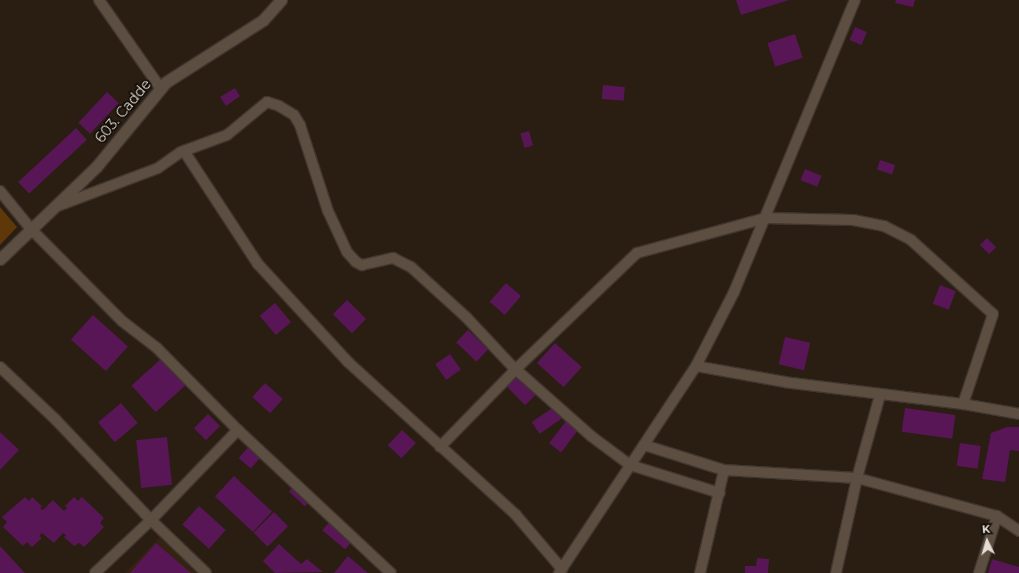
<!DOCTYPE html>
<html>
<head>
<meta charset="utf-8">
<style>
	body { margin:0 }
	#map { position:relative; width:1019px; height:573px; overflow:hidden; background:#2a1d11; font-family:Montserrat,sans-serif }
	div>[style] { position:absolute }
	.built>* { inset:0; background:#342311 }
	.green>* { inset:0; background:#5e3808 }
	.building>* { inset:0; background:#581657; transform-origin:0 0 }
	.roads { filter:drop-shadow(1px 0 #403630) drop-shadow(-1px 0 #403630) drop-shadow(0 1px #403630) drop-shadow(0 -1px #403630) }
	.minor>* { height:10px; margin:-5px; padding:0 5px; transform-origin:5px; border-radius:5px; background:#5c4e40 }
	.tertiary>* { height:11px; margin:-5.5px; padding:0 5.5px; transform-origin:5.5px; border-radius:5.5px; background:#5c4e40 }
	span { translate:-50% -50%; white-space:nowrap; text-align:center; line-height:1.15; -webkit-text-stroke:3px #0e0905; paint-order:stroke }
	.street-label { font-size:14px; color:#e5ddd5 }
	.north { position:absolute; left:967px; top:521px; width:40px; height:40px; -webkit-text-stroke:3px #0e0905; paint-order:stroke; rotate:355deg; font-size:11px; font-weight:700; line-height:16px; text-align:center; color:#e5ddd5 }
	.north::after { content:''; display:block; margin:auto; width:14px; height:18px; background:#e5ddd5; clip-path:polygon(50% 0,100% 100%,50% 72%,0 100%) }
</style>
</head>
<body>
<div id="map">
	<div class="built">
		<div style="clip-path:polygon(160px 537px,196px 573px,125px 573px)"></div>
	</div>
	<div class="green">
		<div style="clip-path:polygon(0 207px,17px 227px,0 245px)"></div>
	</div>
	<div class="building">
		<div style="clip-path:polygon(736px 0,789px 0,741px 15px)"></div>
		<div style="clip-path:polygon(896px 0,915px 0,913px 7px,895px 3px)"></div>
		<div style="left:855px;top:27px;width:13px;height:14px;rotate:23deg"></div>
		<div style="left:795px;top:34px;width:25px;height:29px;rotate:72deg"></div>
		<div style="left:603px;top:85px;width:22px;height:14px;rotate:5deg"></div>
		<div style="clip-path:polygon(235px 88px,240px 96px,226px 106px,220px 97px)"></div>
		<div style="left:107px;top:92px;width:16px;height:42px;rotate:43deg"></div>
		<div style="left:76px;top:128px;width:16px;height:79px;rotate:47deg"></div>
		<div style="left:529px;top:131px;width:15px;height:9px;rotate:74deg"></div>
		<div style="left:880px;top:160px;width:16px;height:10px;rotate:18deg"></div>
		<div style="left:805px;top:169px;width:18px;height:12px;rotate:22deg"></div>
		<div style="left:987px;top:238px;width:13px;height:10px;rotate:45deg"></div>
		<div style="left:506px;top:283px;width:20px;height:25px;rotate:41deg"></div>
		<div style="left:940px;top:285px;width:17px;height:20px;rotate:21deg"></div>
		<div style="left:347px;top:300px;width:27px;height:20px;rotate:45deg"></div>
		<div style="left:275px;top:303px;width:25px;height:20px;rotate:50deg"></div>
		<div style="left:93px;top:315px;width:47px;height:33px;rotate:42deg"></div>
		<div style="left:468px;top:330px;width:28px;height:17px;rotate:44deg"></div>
		<div style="left:785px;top:337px;width:26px;height:28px;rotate:13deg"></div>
		<div style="left:555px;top:343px;width:36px;height:27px;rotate:42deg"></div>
		<div style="left:450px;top:354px;width:19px;height:18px;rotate:55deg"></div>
		<div style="left:162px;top:358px;width:36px;height:41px;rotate:48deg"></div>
		<div style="left:517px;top:374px;width:28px;height:16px;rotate:46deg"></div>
		<div style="left:265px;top:383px;width:24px;height:19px;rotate:42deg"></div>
		<div style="left:121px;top:403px;width:26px;height:30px;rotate:50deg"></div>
		<div style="left:554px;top:407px;width:14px;height:27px;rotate:56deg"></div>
		<div style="left:905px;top:408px;width:51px;height:24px;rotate:8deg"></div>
		<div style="left:208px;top:414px;width:17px;height:20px;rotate:45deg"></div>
		<div style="left:566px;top:421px;width:15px;height:28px;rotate:37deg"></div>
		<div style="clip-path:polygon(1007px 427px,1019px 427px,1019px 451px,1010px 450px,1005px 482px,982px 479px,991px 433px)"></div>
		<div style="left:402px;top:430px;width:19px;height:21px;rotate:43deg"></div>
		<div style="clip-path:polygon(0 432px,19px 450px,0 470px)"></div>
		<div style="left:167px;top:437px;width:48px;height:31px;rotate:84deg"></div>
		<div style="left:960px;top:443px;width:21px;height:23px;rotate:8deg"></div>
		<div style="left:249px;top:446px;width:16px;height:16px;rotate:40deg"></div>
		<div style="left:234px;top:476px;width:52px;height:28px;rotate:43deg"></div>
		<div style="left:295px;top:485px;width:22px;height:9px;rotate:43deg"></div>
		<div style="clip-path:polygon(25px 497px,29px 501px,32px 497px,42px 506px,40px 508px,43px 510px,53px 500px,64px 511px,67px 508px,65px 506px,74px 497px,78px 501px,82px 497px,104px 518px,100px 523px,104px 527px,84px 547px,79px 543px,74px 546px,64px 537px,66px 535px,63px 533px,54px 543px,42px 533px,39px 536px,42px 538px,32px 547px,27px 542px,23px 546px,3px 527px,7px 522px,2px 517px)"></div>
		<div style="left:199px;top:506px;width:36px;height:25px;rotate:42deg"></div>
		<div style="left:274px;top:512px;width:20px;height:29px;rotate:45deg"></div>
		<div style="left:330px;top:521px;width:30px;height:12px;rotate:40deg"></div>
		<div style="clip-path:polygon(156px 543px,191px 573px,130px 573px)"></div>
		<div style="clip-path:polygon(279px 544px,301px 564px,307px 559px,323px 572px,275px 573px,263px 561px)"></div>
		<div style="clip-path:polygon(0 546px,25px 573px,0 573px)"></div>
		<div style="clip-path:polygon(348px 556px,368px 573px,334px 573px)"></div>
		<div style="clip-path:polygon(757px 558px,769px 559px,768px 573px,745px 573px,745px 566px,756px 566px)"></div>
		<div style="clip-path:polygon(992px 559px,1019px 567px,1019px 573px,988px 573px)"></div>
	</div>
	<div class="roads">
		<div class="minor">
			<div style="left:99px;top:0;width:108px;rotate:55.1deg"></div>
			<div style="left:184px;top:151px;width:135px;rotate:56.8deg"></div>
			<div style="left:258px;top:264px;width:133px;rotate:47.4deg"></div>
			<div style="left:348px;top:362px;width:227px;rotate:42.3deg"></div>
			<div style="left:516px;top:515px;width:71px;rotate:49.6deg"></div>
			<div style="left:0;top:191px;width:49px;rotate:50.8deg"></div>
			<div style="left:31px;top:229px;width:129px;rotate:45.3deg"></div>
			<div style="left:122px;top:321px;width:44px;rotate:37.6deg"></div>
			<div style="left:157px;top:348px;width:115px;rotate:45.4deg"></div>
			<div style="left:238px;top:430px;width:209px;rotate:43.1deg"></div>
			<div style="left:55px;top:207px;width:110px;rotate:-20.7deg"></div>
			<div style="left:158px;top:168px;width:28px;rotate:-35deg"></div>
			<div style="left:181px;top:152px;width:49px;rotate:-20.3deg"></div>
			<div style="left:227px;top:135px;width:52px;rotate:-39.5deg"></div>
			<div style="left:267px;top:102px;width:13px;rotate:18deg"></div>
			<div style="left:279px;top:106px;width:17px;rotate:31deg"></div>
			<div style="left:294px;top:115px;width:12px;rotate:59deg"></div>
			<div style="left:300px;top:125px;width:90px;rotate:72deg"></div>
			<div style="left:328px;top:211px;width:45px;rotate:65.1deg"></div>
			<div style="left:347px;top:252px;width:13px;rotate:48deg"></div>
			<div style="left:356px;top:262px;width:7px;rotate:27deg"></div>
			<div style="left:362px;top:265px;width:32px;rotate:-13deg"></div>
			<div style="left:393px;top:258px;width:20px;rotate:27deg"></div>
			<div style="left:411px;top:267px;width:74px;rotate:42.3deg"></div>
			<div style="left:466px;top:317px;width:67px;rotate:46.8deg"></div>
			<div style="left:512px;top:366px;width:106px;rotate:41.5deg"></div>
			<div style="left:591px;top:436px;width:49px;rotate:36.6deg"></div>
			<div style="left:630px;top:465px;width:94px;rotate:17.3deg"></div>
			<div style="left:0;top:367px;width:77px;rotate:43.4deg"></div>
			<div style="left:56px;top:420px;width:138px;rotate:46.5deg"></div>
			<div style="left:151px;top:520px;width:76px;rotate:43.9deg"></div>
			<div style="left:963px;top:404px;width:57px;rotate:10.1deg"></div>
			<div style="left:644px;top:445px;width:84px;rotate:17.4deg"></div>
			<div style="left:724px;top:470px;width:106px;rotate:103.1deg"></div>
			<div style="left:440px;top:447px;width:109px;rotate:-45.7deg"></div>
			<div style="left:516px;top:369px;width:168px;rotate:-43.8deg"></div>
			<div style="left:637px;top:253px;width:134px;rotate:-15.2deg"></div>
			<div style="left:766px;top:218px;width:87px;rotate:1.3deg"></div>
			<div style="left:853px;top:220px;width:32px;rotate:11deg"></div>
			<div style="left:884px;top:226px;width:30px;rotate:27deg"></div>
			<div style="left:911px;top:240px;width:110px;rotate:42.1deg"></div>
			<div style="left:993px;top:314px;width:95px;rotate:108.4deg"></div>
			<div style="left:963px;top:404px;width:179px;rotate:-173deg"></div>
			<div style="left:785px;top:382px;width:90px;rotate:-169.8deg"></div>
			<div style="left:724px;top:470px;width:133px;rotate:3.4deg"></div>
			<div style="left:857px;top:478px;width:86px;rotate:-74.5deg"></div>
			<div style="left:95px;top:573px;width:77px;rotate:-43.4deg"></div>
			<div style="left:151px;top:520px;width:125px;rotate:-46deg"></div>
			<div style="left:559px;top:573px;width:248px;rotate:-56.5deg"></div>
			<div style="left:696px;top:366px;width:83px;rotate:-62.8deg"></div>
			<div style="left:734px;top:292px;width:316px;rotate:-67.5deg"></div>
			<div style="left:836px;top:573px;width:97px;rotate:-77.5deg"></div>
			<div style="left:857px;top:478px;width:145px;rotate:15.2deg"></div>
			<div style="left:997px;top:516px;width:27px;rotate:34deg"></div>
			<div style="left:979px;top:573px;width:60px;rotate:-72.5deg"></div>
		</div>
		<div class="tertiary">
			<div style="left:0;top:259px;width:133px;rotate:-43.8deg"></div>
			<div style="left:96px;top:167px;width:110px;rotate:-50.5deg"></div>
			<div style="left:166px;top:82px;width:115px;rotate:-32.6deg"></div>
			<div style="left:263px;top:20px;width:27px;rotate:-48deg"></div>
		</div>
	</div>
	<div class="street-label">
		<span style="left:123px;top:111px;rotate:-50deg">603. Cadde</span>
	</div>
	<div class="north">K</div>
</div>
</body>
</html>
